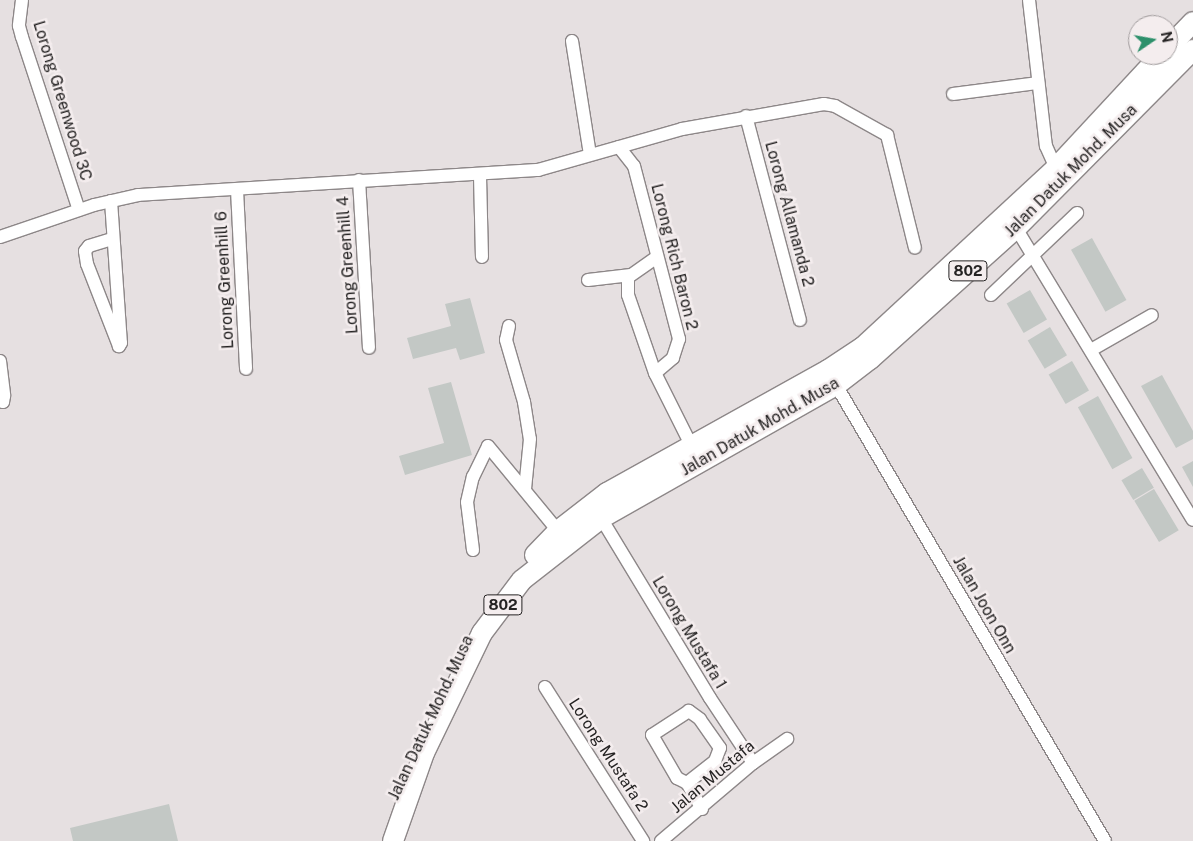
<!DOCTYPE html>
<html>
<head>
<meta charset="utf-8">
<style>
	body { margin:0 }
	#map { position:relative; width:1193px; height:841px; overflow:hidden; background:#e6e0e1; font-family:"Public Sans",sans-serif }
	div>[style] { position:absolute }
	.building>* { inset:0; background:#c3c8c5; transform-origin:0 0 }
	.roads { filter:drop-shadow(1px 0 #8d8788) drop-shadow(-1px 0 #8d8788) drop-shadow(0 1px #8d8788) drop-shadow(0 -1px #8d8788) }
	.minor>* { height:12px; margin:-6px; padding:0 6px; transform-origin:6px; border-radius:6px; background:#fff }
	.trunk>* { height:20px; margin:-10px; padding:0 10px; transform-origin:10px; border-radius:10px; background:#fff }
	span { translate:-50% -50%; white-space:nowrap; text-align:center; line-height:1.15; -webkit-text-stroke:5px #f4edee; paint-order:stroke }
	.shield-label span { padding:1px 4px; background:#f4edee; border:1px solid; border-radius:4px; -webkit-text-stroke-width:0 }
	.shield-label { font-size:15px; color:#252323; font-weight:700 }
	.street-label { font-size:16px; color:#252323 }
	.north { position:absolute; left:1128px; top:15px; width:50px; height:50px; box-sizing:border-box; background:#f4edee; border:1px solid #a19c9d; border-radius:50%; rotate:78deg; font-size:14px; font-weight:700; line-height:20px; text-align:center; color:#252323 }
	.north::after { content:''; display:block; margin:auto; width:18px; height:22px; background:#2d906b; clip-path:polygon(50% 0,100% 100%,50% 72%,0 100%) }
</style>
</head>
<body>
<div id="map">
	<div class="building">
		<div style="left:1092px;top:238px;width:71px;height:24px;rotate:61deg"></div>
		<div style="left:1030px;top:290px;width:34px;height:27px;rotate:60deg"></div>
		<div style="clip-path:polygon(470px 298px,485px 353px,460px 360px,456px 348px,413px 359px,407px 338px,451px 326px,445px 304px)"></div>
		<div style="left:1050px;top:327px;width:33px;height:26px;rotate:59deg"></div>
		<div style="left:1072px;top:361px;width:34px;height:27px;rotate:60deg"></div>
		<div style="clip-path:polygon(1162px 375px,1193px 431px,1193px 439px,1176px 448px,1141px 386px)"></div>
		<div style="clip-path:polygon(451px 382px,472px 455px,405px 475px,399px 456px,444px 443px,428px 388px)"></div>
		<div style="left:1098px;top:396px;width:71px;height:23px;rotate:61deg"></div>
		<div style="clip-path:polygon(1193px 461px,1193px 487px,1182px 467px)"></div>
		<div style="left:1142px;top:468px;width:23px;height:24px;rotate:59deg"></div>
		<div style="left:1154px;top:489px;width:48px;height:23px;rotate:59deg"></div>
		<div style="clip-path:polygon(169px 804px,178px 841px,73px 841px,70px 828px)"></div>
	</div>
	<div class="roads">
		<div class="minor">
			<div style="left:22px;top:0;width:26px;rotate:97deg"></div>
			<div style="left:19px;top:26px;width:11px;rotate:75deg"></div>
			<div style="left:22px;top:37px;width:182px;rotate:71.8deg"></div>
			<div style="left:1029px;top:0;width:147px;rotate:83.4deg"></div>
			<div style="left:1046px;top:146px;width:24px;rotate:66deg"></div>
			<div style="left:572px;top:41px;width:115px;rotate:81deg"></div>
			<div style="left:953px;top:94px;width:86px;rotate:-7.4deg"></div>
			<div style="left:746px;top:116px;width:211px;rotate:75.2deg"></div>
			<div style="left:619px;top:147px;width:24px;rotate:52deg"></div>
			<div style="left:634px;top:166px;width:179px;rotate:75.4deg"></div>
			<div style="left:679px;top:339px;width:20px;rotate:108deg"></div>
			<div style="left:673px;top:358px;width:23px;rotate:140deg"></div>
			<div style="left:480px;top:176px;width:81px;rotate:88.6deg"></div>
			<div style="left:359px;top:180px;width:168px;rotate:86.6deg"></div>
			<div style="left:237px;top:190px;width:179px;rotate:87.1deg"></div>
			<div style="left:111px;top:201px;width:142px;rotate:86deg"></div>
			<div style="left:121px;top:343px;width:4px;rotate:124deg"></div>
			<div style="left:119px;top:346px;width:88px;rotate:-111.3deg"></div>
			<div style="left:87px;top:264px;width:13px;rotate:-99deg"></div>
			<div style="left:85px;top:251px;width:6px;rotate:-51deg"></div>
			<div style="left:89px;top:246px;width:24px;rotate:-17deg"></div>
			<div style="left:1016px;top:228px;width:341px;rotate:58.8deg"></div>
			<div style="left:0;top:237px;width:99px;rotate:-18.8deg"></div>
			<div style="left:94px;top:205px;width:45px;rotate:-12.8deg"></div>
			<div style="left:138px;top:195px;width:401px;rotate:-3.6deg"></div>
			<div style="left:538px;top:170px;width:150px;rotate:-15.9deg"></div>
			<div style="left:682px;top:129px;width:144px;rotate:-10deg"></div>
			<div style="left:824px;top:104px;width:11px;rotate:10deg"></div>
			<div style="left:835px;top:106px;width:60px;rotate:29.1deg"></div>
			<div style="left:887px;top:135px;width:116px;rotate:76.1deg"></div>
			<div style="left:657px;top:257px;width:35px;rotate:145deg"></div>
			<div style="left:628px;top:277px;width:18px;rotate:90deg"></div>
			<div style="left:628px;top:295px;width:83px;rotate:70.9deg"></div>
			<div style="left:655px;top:373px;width:80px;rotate:63.4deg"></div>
			<div style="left:588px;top:280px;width:43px;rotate:-6.6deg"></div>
			<div style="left:991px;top:295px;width:119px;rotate:-43.6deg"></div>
			<div style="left:509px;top:326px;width:14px;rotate:102deg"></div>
			<div style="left:506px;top:340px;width:65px;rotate:73.8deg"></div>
			<div style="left:524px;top:402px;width:37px;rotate:81deg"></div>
			<div style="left:530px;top:439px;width:50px;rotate:95.7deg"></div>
			<div style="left:1091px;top:350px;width:70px;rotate:-29.8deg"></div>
			<div style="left:0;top:361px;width:35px;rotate:83deg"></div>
			<div style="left:4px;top:396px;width:6px;rotate:99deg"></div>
			<div style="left:3px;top:402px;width:3px;rotate:-162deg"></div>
			<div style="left:836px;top:385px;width:529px;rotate:59.46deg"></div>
			<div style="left:601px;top:518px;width:210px;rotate:58.8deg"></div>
			<div style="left:710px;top:698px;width:78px;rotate:56.5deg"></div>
			<div style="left:473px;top:550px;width:48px;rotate:-97.1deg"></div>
			<div style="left:467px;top:502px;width:26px;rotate:-77deg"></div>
			<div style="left:473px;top:477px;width:34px;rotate:-64deg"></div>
			<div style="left:488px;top:446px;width:110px;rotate:50.5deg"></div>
			<div style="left:545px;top:687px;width:183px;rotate:57.5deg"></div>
			<div style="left:687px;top:783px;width:36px;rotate:-38deg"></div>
			<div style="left:715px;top:761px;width:14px;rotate:-69deg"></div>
			<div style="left:720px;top:748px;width:35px;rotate:-125deg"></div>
			<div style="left:700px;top:719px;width:14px;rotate:-144deg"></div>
			<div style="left:689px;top:711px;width:44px;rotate:147deg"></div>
			<div style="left:652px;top:735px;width:50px;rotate:59.8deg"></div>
			<div style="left:677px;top:778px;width:11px;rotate:27deg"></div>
			<div style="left:687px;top:783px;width:30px;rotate:60deg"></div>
			<div style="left:661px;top:841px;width:121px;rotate:-40.3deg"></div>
			<div style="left:753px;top:763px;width:42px;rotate:-35.2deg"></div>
		</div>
		<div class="trunk">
			<div style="left:1168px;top:48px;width:36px;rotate:-46deg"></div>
			<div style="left:535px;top:555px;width:33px;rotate:-46deg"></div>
			<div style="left:558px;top:531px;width:62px;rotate:-37.8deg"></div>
			<div style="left:607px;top:493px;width:253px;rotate:-29.1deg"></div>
			<div style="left:828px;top:370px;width:42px;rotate:-33.3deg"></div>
			<div style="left:863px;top:347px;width:263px;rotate:-42.8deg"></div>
			<div style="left:1056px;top:168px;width:154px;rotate:-47.1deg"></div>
			<div style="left:393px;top:841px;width:93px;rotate:-70.6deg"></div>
			<div style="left:424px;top:753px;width:133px;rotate:-64.2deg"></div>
			<div style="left:482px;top:633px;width:66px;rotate:-53deg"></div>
			<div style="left:522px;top:580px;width:100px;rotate:-38.1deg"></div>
			<div style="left:601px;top:518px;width:270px;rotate:-29.5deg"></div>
			<div style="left:836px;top:385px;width:43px;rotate:-37.4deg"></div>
			<div style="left:870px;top:359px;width:196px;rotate:-41.9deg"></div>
			<div style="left:1016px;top:228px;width:251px;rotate:-45.2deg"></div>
		</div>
	</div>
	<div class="shield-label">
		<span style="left:968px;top:271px">802</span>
		<span style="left:503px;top:605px">802</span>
	</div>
	<div class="street-label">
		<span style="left:62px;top:101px;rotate:73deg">Lorong Greenwood 3C</span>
		<span style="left:1071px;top:171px;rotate:-45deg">Jalan Datuk Mohd. Musa</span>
		<span style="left:789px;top:214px;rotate:75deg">Lorong Allamanda 2</span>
		<span style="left:674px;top:257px;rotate:76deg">Lorong Rich Baron 2</span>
		<span style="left:348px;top:265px;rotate:-94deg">Lorong Greenhill 4</span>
		<span style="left:225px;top:280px;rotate:-93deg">Lorong Greenhill 6</span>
		<span style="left:760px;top:427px;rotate:-30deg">Jalan Datuk Mohd. Musa</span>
		<span style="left:984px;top:605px;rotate:60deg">Jalan Joon Onn</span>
		<span style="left:689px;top:633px;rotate:59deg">Lorong Mustafa 1</span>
		<span style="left:431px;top:718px;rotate:-65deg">Jalan Datuk Mohd. Musa</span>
		<span style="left:608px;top:755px;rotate:57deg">Lorong Mustafa 2</span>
		<span style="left:713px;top:777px;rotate:-40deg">Jalan Mustafa</span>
	</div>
	<div class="north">N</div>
</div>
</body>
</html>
